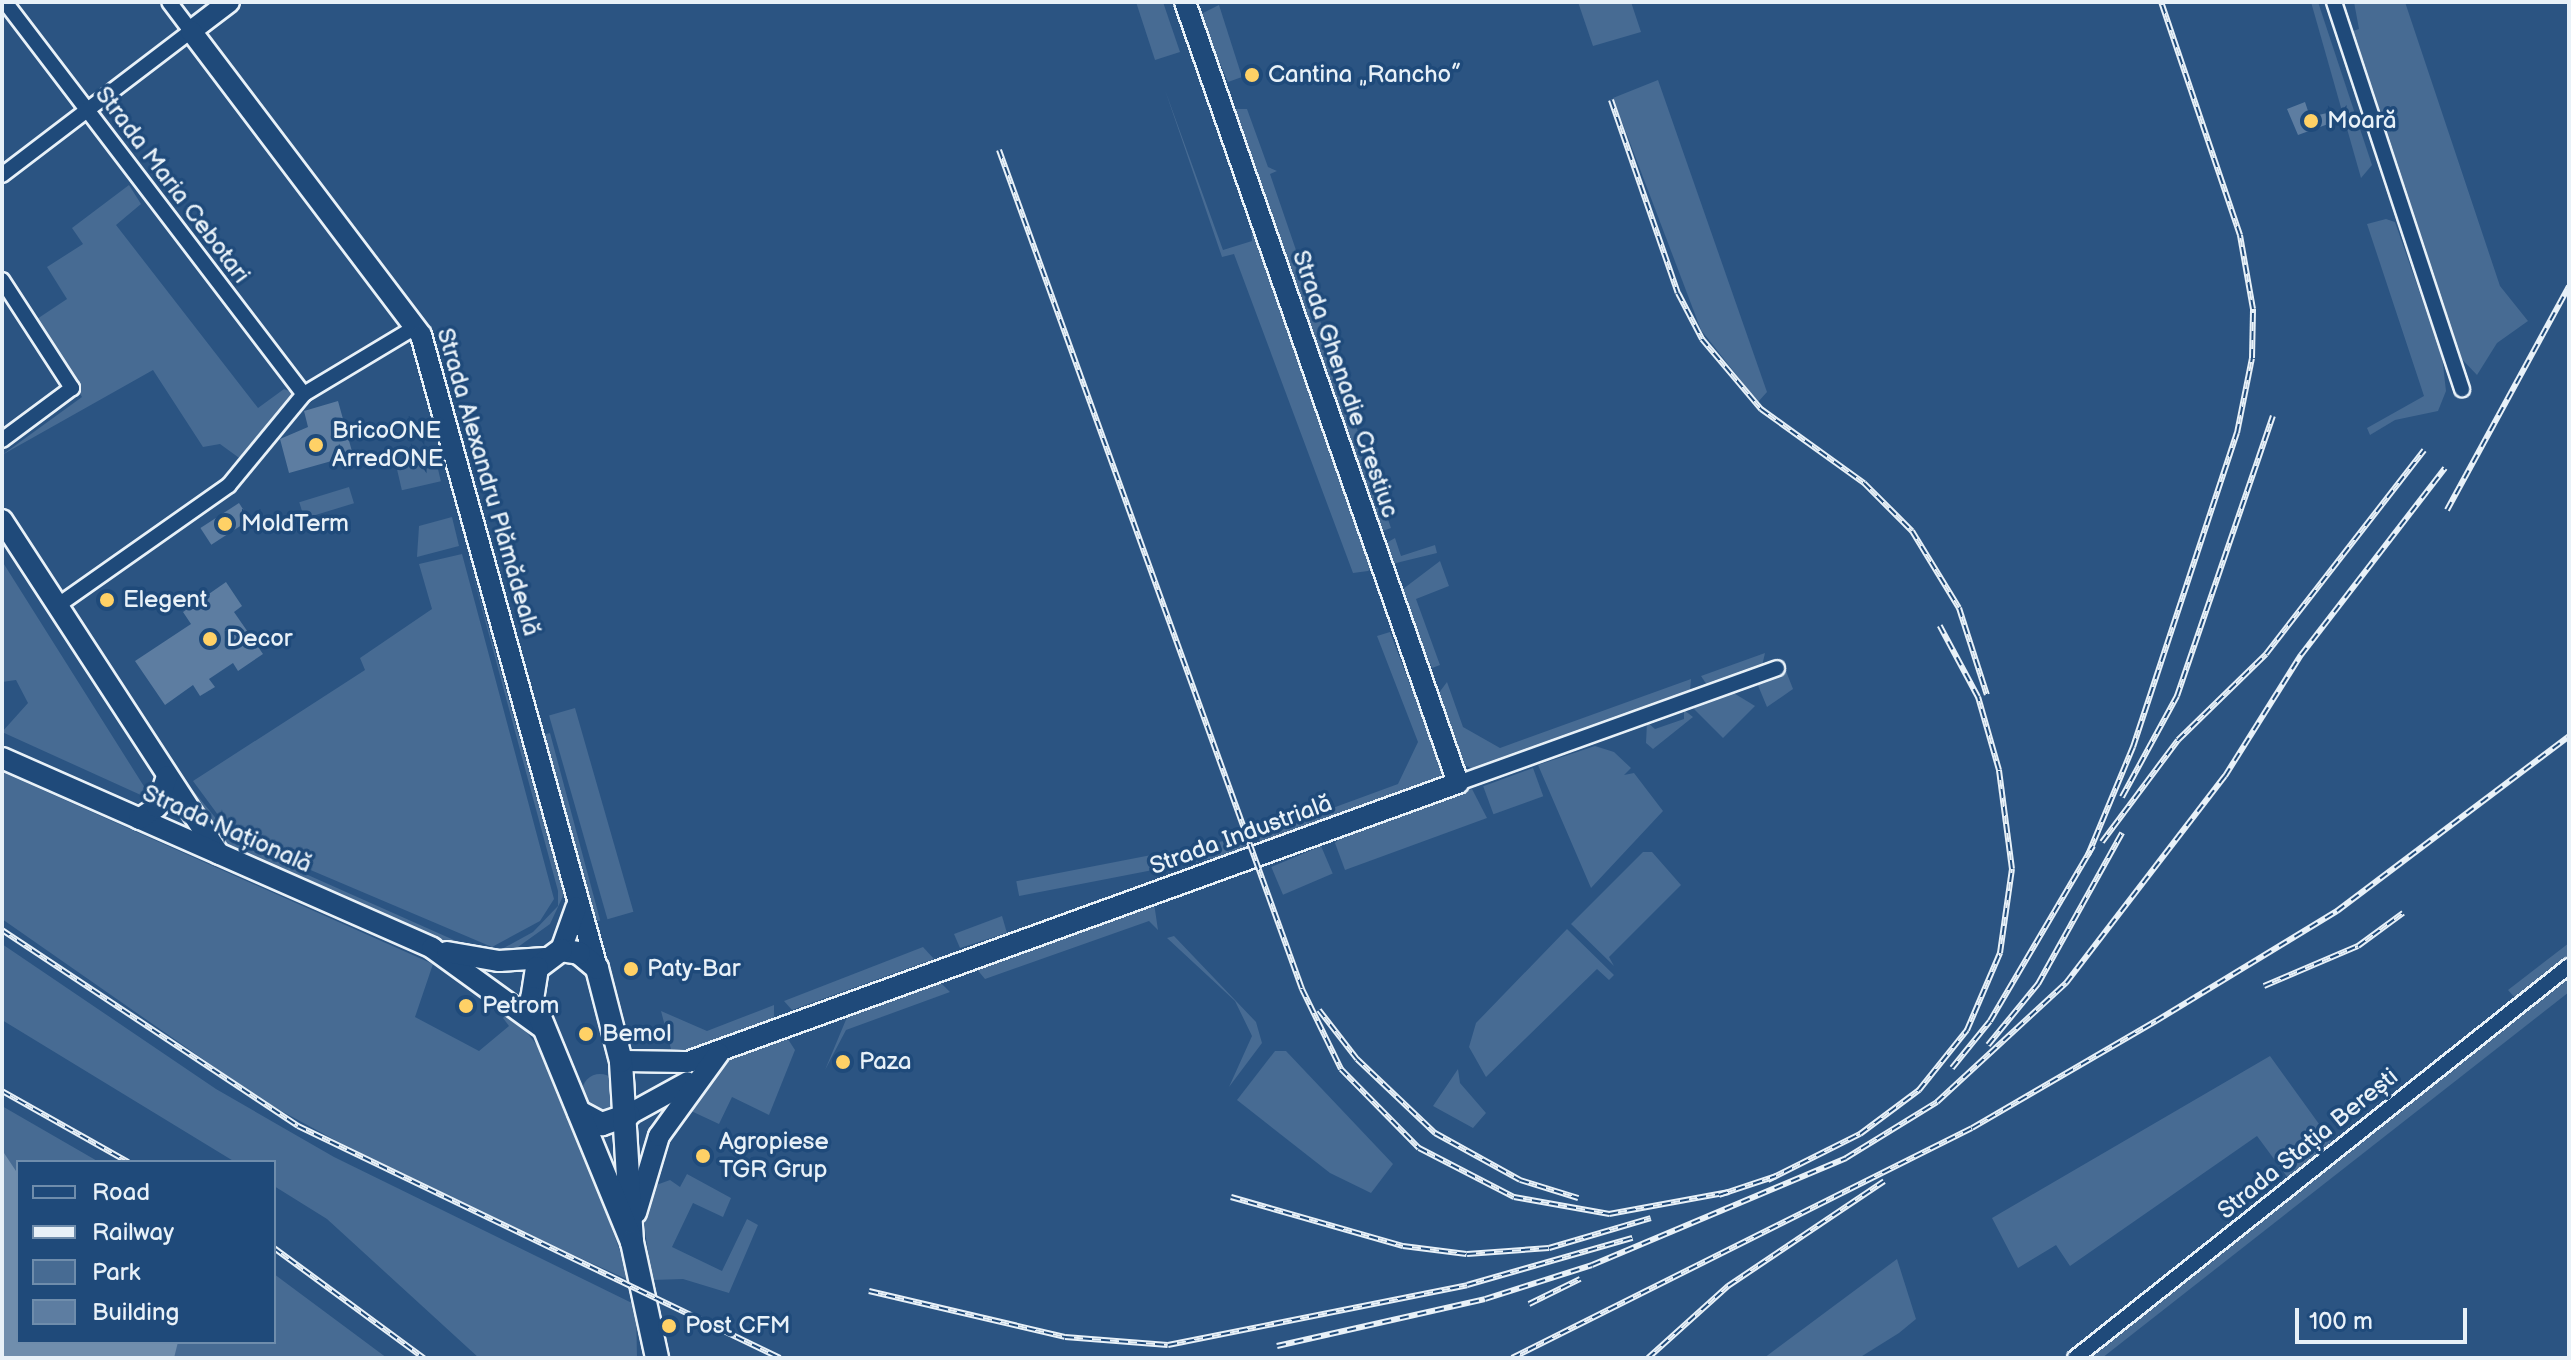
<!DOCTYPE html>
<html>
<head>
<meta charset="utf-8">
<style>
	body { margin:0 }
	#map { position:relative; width:2571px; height:1360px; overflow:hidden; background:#2b5482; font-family:"Balsamiq Sans",sans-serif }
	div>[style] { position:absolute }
	.green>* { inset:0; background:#476b93; transform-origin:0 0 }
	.round { border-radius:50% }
	.water>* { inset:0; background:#708ead }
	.building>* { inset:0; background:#5d7da1; transform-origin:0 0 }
	.roads { filter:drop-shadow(2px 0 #e8f1f8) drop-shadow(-2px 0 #e8f1f8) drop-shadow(0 2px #e8f1f8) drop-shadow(0 -2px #e8f1f8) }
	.street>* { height:14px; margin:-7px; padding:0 7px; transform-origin:7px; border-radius:7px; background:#1f4a7a }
	.secondary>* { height:20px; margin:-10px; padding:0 10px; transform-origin:10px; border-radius:10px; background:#1f4a7a }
	.primary>* { height:22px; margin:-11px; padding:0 11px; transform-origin:11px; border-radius:11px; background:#1f4a7a }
	.rail>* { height:6px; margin-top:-3px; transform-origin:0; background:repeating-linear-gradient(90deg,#1f4a7a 0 9px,#e8f1f8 0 18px); box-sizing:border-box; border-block:2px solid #e8f1f8 }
	.dots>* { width:22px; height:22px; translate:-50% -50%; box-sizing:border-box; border:4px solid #1f4a7a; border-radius:50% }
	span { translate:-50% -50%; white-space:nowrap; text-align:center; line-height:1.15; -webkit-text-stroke:7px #1f4a7a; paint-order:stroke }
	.poi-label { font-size:24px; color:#e8f1f8 }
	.left { translate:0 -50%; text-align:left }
	.street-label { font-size:24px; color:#e8f1f8 }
	.frame { position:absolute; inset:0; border:4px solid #e8f1f8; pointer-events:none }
	.legend { position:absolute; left:16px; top:1160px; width:260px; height:184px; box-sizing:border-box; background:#1f4a7a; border:2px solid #6f8dac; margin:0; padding:10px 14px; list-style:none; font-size:24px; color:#e8f1f8 }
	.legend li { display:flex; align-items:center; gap:16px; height:40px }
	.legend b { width:40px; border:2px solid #6f8dac }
	.scale { position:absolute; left:2295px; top:1308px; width:172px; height:36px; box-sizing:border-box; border:4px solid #e8f1f8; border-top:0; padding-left:10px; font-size:24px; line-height:28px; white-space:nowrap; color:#e8f1f8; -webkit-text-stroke:6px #1f4a7a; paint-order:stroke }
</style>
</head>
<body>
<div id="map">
	<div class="green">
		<div style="clip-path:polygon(1136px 2px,1163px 2px,1180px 52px,1155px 60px)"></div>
		<div style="clip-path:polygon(1578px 2px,1631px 2px,1641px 32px,1593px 46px)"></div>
		<div style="clip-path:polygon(2311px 2px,2318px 2px,2372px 165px,2361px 178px)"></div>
		<div style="clip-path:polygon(2354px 2px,2405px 2px,2500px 286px,2528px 321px,2497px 343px,2477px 375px,2455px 352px,2353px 31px,2359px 29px)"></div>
		<div style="clip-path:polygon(1219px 5px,1242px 77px,1228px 82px,1199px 15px)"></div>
		<div style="clip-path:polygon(1658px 80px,1767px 392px,1758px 402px,1701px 330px,1613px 98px)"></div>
		<div style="clip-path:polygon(1165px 90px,1223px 250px,1252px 241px,1251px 218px,1373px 567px,1368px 571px,1353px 573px,1234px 254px,1222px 257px)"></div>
		<div style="clip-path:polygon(1233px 109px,1247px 109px,1268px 167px,1277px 171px,1270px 174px,1391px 528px,1377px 533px)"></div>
		<div style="clip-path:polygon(129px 185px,141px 204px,116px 225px,258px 408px,284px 389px,294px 393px,242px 460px,220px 444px,203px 447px,153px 370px,2px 455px,82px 397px,34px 321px,67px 299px,47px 267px,83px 244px,72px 228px)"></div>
		<div style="clip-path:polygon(2386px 219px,2395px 222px,2442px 356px,2446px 391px,2438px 411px,2395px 420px,2370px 435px,2367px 428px,2424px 396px,2367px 224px)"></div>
		<div style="left:435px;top:456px;width:26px;height:40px;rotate:77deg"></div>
		<div style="left:349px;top:487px;width:17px;height:52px;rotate:73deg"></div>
		<div style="clip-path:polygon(452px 517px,459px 546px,417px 557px,419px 526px)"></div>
		<div style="clip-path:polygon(1395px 538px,1401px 556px,1435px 545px,1437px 553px,1392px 564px,1381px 546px)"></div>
		<div style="clip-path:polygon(467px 553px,564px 894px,550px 924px,511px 952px,492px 956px,460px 949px,231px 846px,221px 838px,174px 767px,236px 843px,474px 949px,500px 950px,533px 932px,558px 906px,558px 891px)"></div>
		<div style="clip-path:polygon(462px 554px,554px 899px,540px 921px,492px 947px,235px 838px,193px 781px,365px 670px,360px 658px,432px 609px,419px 564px)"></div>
		<div style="clip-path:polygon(2px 561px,145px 788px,143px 796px,2px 732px,28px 703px,16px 680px,2px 682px)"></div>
		<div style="clip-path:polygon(1440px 561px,1449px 586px,1416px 599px,1440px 665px,1432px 668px,1399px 592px)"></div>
		<div style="clip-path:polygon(1390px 632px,1443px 771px,1439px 780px,1260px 847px,1259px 835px,1398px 784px,1418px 742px,1377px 636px)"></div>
		<div style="clip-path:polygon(1765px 653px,1762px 666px,1707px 685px,1701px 676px)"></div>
		<div style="clip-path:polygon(1786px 671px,1793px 689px,1767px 707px,1757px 683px)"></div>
		<div style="clip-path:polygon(1691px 679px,1690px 691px,1474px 769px,1457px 762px,1438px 694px,1447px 682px,1463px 727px,1500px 748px)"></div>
		<div style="clip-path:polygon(1732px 692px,1755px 706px,1723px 738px,1689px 704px)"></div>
		<div style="left:575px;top:708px;width:212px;height:27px;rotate:74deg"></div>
		<div style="clip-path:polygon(1684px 710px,1693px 717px,1653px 749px,1646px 743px,1647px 722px,1655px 729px,1684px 719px)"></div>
		<div style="left:550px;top:733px;width:194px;height:12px;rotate:75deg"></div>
		<div style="clip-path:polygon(1595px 746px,1614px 752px,1631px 768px,1624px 775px,1634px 773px,1663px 811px,1591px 888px,1538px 765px)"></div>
		<div style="left:1533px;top:768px;width:30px;height:53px;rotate:70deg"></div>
		<div style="clip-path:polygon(2px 772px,433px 964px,415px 1017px,479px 1051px,509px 1026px,503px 1018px,510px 1011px,551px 1063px,631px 1281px,414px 1183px,263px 1101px,2px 919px)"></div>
		<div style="clip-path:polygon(1472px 789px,1487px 818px,1345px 870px,1335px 843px,1340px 837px)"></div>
		<div style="left:1244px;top:837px;width:15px;height:232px;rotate:79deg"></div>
		<div style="left:1321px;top:846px;width:30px;height:54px;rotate:67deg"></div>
		<div style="clip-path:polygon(1643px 852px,1652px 852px,1681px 885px,1609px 957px,1614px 966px,1571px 924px)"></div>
		<div style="clip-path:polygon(1154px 903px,1158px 930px,1149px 921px,985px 979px,975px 967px)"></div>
		<div style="clip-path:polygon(1002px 916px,1007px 933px,960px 948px,954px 934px)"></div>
		<div style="clip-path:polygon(1567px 929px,1614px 975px,1609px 980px,1597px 969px,1486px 1077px,1469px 1047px,1476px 1023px)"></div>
		<div style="clip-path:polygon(1174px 936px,1256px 1022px,1262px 1043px,1229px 1087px,1252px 1036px,1235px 1001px,1167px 938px)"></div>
		<div style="clip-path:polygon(2569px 943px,2569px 959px,2516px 999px,2508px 990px)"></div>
		<div style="clip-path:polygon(2px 944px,216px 1089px,334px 1157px,636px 1305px,637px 1358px,479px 1358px,327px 1219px,274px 1186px,274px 1162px,235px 1162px,2px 1020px)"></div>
		<div style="clip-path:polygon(923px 947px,934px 959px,792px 1010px,784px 1001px)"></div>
		<div style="clip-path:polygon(2569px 971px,2569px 992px,2102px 1358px,2085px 1358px)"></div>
		<div style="clip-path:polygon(938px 980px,950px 992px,846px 1030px,825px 1070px,850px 1010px)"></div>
		<div style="clip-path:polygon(774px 1005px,774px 1018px,673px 1055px,659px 1053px,671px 1049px,661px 1011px,707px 1031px)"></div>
		<div style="clip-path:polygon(784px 1033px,795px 1050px,769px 1115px,732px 1097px,719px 1124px,689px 1110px,717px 1066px)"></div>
		<div style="clip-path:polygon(1275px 1051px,1286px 1051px,1393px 1164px,1371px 1193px,1330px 1173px,1237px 1100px)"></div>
		<div style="clip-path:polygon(2270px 1056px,2332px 1142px,2288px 1178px,2257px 1136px,2070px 1266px,2056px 1245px,2018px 1268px,1992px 1218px)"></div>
		<div style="clip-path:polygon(1458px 1069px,1460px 1083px,1486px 1113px,1473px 1128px,1433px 1106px)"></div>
		<div class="round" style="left:582px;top:1074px;width:36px;height:36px"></div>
		<div style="clip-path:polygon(2px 1106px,99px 1162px,18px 1162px,18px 1342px,274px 1342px,274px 1274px,387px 1358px,2px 1358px)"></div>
		<div style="clip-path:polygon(687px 1174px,731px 1198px,723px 1217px,693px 1203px,672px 1247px,722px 1271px,747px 1219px,758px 1225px,729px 1293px,683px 1279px,652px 1280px,643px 1216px,648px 1188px,670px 1180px,680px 1187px)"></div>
		<div style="clip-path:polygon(1897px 1259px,1916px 1319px,1899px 1333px,1859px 1358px,1764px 1358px)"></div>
	</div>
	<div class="water">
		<div style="clip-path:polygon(2px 1150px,18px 1174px,18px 1342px,178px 1342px,174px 1358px,2px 1358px)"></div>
	</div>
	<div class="building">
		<div style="clip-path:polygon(2305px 102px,2310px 117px,2327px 113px,2331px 123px,2298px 135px,2287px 109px)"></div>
		<div style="clip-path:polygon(338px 401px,353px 455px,289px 473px,280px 439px,308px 427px,304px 411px)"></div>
		<div style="left:239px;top:503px;width:20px;height:46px;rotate:57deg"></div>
		<div style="clip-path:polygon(226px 582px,242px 606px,234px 612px,263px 654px,238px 671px,233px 663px,209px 679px,215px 687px,200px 696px,193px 685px,165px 705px,135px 661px,191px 624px,183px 612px)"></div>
	</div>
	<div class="roads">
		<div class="street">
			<div style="left:5px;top:2px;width:493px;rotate:52.7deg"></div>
			<div style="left:2334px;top:2px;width:408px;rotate:71.7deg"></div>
			<div style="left:2px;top:175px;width:238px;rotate:-37.3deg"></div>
			<div style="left:191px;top:31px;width:36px;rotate:-127deg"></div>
			<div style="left:2px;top:280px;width:129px;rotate:57.1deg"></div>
			<div style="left:72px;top:388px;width:87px;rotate:143.4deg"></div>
			<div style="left:57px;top:606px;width:210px;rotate:-35.1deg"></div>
			<div style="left:229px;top:485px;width:118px;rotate:-50.5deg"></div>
			<div style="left:304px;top:394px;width:132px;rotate:-31deg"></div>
			<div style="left:1458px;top:783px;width:339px;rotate:-19.8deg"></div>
			<div style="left:2075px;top:1358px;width:631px;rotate:-38.43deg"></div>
		</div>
		<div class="secondary">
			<div style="left:229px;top:2px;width:48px;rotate:142.7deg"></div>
			<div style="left:191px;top:31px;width:381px;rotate:52.9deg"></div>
			<div style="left:421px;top:335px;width:657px;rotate:74.46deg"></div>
			<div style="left:2px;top:520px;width:398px;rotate:57deg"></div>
			<div style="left:2px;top:758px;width:470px;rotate:23.8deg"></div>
			<div style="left:432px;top:948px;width:138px;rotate:35.9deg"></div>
			<div style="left:139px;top:819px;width:22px;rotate:-34deg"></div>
			<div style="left:157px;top:807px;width:32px;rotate:-72deg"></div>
			<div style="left:561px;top:950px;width:45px;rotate:-70.3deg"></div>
			<div style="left:447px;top:952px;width:53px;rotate:9.8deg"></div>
			<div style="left:499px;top:961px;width:46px;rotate:-3.7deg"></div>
			<div style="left:621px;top:1061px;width:67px;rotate:0.9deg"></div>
			<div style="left:688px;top:1062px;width:819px;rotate:-19.92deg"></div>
			<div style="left:1458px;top:783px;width:827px;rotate:-109.27deg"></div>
			<div style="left:628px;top:1115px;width:68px;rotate:-28.8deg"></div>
			<div style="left:636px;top:1213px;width:80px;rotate:-73.4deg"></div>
			<div style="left:659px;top:1136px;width:102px;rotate:-54.1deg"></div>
		</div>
		<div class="primary">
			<div style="left:579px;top:1112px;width:26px;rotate:28deg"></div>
			<div style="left:602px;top:1124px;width:28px;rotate:-19deg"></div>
			<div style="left:632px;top:1242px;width:181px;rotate:-93.5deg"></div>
			<div style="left:621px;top:1061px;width:96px;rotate:-104.5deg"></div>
			<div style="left:597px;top:968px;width:23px;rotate:-140deg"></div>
			<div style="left:579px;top:953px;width:18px;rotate:-171deg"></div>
			<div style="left:561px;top:950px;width:30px;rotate:143deg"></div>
			<div style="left:537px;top:968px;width:30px;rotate:99deg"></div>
			<div style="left:532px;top:998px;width:264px;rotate:67.7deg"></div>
			<div style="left:632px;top:1242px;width:119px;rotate:77.8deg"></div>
		</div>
	</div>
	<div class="rail">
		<div style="left:1611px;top:100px;width:204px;rotate:70.9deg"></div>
		<div style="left:1678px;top:293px;width:52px;rotate:62.4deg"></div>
		<div style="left:1702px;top:339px;width:92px;rotate:49.9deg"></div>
		<div style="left:1761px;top:409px;width:127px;rotate:35.7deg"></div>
		<div style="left:1864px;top:483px;width:68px;rotate:45deg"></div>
		<div style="left:1912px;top:531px;width:90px;rotate:58.6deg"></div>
		<div style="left:1959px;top:608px;width:91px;rotate:72.2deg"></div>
		<div style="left:999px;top:150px;width:892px;rotate:70.14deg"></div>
		<div style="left:1302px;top:989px;width:89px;rotate:64deg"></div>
		<div style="left:1341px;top:1069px;width:111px;rotate:45.4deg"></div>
		<div style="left:1419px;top:1148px;width:107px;rotate:27.3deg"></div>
		<div style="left:1514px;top:1197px;width:97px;rotate:10.1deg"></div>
		<div style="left:1609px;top:1214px;width:122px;rotate:-10.4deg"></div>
		<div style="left:2447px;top:510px;width:255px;rotate:-61.4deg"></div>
		<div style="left:2122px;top:797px;width:115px;rotate:-61.4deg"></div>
		<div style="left:2177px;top:696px;width:296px;rotate:-71.1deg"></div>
		<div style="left:2102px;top:842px;width:127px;rotate:-53.3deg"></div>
		<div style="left:2178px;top:740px;width:123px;rotate:-44.3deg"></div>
		<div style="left:2266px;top:654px;width:258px;rotate:-52.2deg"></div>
		<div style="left:2088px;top:855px;width:117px;rotate:-67.4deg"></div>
		<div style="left:2133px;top:747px;width:331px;rotate:-71.7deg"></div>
		<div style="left:2237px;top:433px;width:76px;rotate:-78.7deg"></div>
		<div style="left:2252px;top:358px;width:49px;rotate:-88.8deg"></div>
		<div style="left:2253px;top:309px;width:75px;rotate:-100deg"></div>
		<div style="left:2240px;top:235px;width:246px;rotate:-108.7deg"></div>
		<div style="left:2px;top:930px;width:355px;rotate:33.5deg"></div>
		<div style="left:298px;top:1126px;width:535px;rotate:25.7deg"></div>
		<div style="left:2264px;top:986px;width:102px;rotate:-23.1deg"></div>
		<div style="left:2358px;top:946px;width:56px;rotate:-36.3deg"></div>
		<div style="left:1319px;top:1010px;width:62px;rotate:52.2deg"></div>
		<div style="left:1357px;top:1059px;width:108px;rotate:43.5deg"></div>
		<div style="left:1435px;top:1133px;width:97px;rotate:28.9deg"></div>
		<div style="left:1520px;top:1180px;width:61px;rotate:17.2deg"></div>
		<div style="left:1988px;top:1045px;width:79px;rotate:-50.7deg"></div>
		<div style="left:2038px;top:984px;width:173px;rotate:-60.9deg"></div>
		<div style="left:1952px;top:1068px;width:60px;rotate:-51deg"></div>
		<div style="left:1990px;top:1021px;width:203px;rotate:-59.5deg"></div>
		<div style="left:2px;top:1091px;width:145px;rotate:29.4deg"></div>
		<div style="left:1768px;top:1180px;width:103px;rotate:-26.6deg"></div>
		<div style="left:1860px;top:1134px;width:74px;rotate:-36.7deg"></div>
		<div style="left:1919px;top:1090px;width:77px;rotate:-51.3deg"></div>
		<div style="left:1967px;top:1030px;width:84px;rotate:-66.8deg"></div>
		<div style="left:2000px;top:953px;width:85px;rotate:-81.9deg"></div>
		<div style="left:2012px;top:869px;width:100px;rotate:-97.5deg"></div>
		<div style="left:1999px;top:770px;width:76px;rotate:-106deg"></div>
		<div style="left:1978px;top:697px;width:81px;rotate:-118.2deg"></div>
		<div style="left:1719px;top:1195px;width:60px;rotate:-18.4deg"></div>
		<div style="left:1231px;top:1197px;width:179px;rotate:15.9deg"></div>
		<div style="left:1403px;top:1246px;width:64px;rotate:7.1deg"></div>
		<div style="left:1467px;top:1254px;width:82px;rotate:-4.2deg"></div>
		<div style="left:1549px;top:1248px;width:106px;rotate:-16.4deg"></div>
		<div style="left:274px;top:1248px;width:186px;rotate:36.3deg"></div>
		<div style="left:869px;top:1291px;width:201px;rotate:13.2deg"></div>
		<div style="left:1065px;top:1337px;width:103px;rotate:4.4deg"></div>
		<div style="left:1168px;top:1345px;width:305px;rotate:-11.3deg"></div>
		<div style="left:1467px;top:1285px;width:172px;rotate:-15.9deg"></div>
		<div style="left:1529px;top:1304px;width:57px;rotate:-26.1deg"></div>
		<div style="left:1277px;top:1346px;width:213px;rotate:-12.7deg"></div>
		<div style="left:1485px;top:1299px;width:112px;rotate:-17.6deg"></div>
		<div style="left:1592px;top:1265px;width:276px;rotate:-22.8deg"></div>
		<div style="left:1846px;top:1158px;width:107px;rotate:-31.6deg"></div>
		<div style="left:1937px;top:1102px;width:176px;rotate:-42.7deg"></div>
		<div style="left:2066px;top:983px;width:261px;rotate:-52.5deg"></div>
		<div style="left:2225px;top:776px;width:143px;rotate:-57.9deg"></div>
		<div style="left:2301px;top:655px;width:236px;rotate:-52.4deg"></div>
		<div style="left:1512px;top:1358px;width:514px;rotate:-26.57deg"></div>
		<div style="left:1972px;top:1128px;width:213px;rotate:-30.2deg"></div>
		<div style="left:2156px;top:1021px;width:212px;rotate:-31.3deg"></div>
		<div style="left:2337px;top:911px;width:291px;rotate:-37deg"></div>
		<div style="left:1648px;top:1358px;width:108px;rotate:-42deg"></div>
		<div style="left:1728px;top:1286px;width:188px;rotate:-33.9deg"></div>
	</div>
	<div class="dots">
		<div style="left:1252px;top:75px;background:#ffd166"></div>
		<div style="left:2311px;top:121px;background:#ffd166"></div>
		<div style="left:316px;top:445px;background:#ffd166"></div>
		<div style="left:225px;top:524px;background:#ffd166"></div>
		<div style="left:107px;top:600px;background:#ffd166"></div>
		<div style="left:210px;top:639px;background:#ffd166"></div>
		<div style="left:631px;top:969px;background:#ffd166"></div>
		<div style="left:466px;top:1006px;background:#ffd166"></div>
		<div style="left:586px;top:1034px;background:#ffd166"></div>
		<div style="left:843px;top:1062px;background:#ffd166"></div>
		<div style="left:703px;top:1156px;background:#ffd166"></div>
		<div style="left:669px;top:1326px;background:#ffd166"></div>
	</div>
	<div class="poi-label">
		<span class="left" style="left:1268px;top:75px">Cantina „Rancho”</span>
		<span class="left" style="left:2327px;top:121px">Moară</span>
		<span class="left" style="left:332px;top:445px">BricoONE<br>ArredONE</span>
		<span class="left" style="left:241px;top:524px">MoldTerm</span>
		<span class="left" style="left:123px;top:600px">Elegent</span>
		<span class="left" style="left:226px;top:639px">Decor</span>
		<span class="left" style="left:647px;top:969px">Paty-Bar</span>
		<span class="left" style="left:482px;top:1006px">Petrom</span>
		<span class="left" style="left:602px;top:1034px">Bemol</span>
		<span class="left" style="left:859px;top:1062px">Paza</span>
		<span class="left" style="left:719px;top:1156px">Agropiese<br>TGR Grup</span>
		<span class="left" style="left:685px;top:1326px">Post CFM</span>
	</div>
	<div class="street-label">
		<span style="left:172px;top:185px;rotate:53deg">Strada Maria Cebotari</span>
		<span style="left:1345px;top:384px;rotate:71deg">Strada Ghenadie Crestiuc</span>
		<span style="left:488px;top:482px;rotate:74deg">Strada Alexandru Plămădeală</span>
		<span style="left:227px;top:829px;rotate:24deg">Strada Națională</span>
		<span style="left:1241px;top:835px;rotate:-20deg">Strada Industrială</span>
		<span style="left:2308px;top:1144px;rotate:-39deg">Strada Stația Berești</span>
	</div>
	<div class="frame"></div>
	<ul class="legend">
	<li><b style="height:10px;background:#1f4a7a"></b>Road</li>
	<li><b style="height:10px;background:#e8f1f8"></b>Railway</li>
	<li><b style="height:22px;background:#476b93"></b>Park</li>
	<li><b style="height:22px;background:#5d7da1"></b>Building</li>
	</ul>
	<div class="scale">100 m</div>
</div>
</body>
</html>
